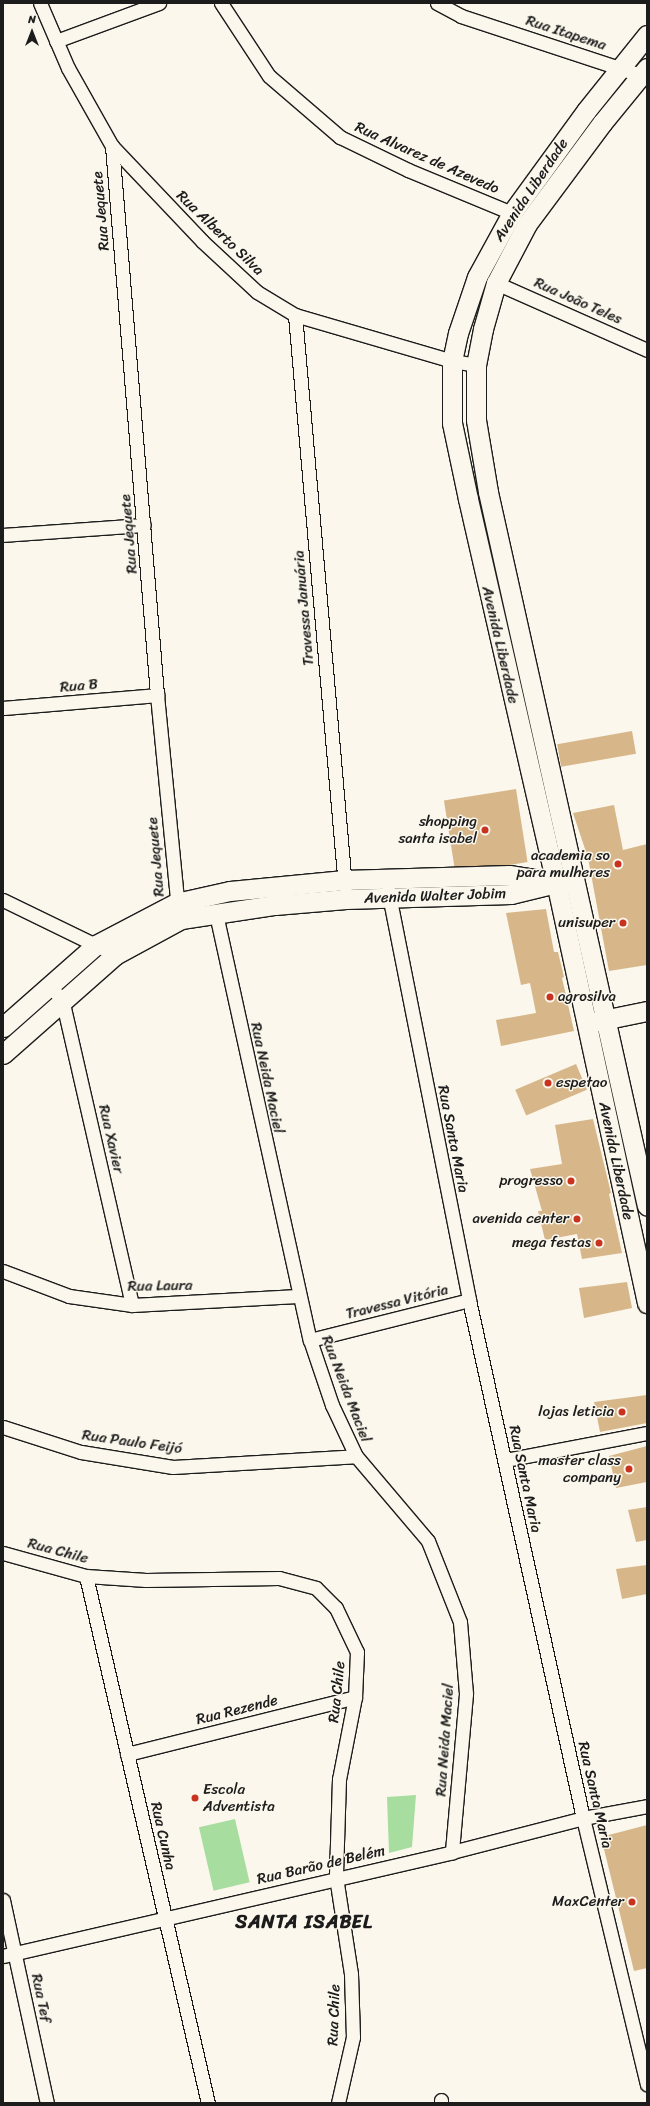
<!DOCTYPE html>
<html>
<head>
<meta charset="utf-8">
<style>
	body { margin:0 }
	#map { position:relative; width:650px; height:2106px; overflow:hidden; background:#fbf7ec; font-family:Sriracha,sans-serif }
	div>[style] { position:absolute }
	.green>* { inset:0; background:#a8dda0; transform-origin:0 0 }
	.building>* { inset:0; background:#d7b78a; transform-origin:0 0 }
	.roads { filter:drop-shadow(1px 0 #1c1c1c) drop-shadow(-1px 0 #1c1c1c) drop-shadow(0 1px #1c1c1c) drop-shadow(0 -1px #1c1c1c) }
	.minor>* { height:13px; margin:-6.5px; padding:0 6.5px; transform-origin:6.5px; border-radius:6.5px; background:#fbf7ec }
	.secondary>* { height:19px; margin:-9.5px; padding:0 9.5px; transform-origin:9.5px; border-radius:9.5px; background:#fbf7ec }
	.dots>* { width:11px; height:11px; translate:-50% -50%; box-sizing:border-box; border:2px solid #fbf7ec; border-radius:50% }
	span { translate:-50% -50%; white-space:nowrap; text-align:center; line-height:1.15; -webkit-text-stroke:3px #fbf7ec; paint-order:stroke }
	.street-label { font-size:15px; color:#1c1c1c }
	.poi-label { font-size:15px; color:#1c1c1c }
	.right { translate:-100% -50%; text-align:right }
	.left { translate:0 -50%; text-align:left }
	.district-label { font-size:19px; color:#1c1c1c; font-weight:700; letter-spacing:1px }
	.frame { position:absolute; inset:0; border:4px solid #1c1c1c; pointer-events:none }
	.north { position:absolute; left:12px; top:12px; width:40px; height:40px; -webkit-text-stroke:3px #fbf7ec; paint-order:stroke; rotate:0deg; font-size:11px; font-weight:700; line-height:16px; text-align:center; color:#1c1c1c }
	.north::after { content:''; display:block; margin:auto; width:14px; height:18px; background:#1c1c1c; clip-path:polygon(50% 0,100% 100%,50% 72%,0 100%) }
</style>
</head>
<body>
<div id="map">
	<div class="green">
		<div style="clip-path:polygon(416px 1795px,412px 1847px,389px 1853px,387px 1797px)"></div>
		<div style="left:235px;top:1819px;width:65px;height:37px;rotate:77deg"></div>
	</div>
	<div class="building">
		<div style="left:632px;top:731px;width:23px;height:76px;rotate:80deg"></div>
		<div style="left:516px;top:789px;width:74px;height:73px;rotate:81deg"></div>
		<div style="clip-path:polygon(614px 805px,623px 850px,647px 844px,647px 965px,609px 971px,588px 858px,573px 813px)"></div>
		<div style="clip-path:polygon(546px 909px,554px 952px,558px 952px,564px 977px,562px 978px,574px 1031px,501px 1046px,496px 1020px,536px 1013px,530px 983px,521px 985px,506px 913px)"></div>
		<div style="left:576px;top:1064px;width:28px;height:66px;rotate:67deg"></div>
		<div style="clip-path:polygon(593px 1119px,611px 1193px,609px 1194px,622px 1253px,582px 1259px,577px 1234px,545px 1240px,538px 1211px,542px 1211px,530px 1169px,562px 1164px,555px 1125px)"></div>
		<div style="clip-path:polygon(627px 1282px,632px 1308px,584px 1318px,579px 1288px)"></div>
		<div style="clip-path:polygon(647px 1395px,647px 1423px,600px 1432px,594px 1402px)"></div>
		<div style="clip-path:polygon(647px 1446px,647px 1482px,616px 1488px,609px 1456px)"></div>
		<div style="clip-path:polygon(647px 1507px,647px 1540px,636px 1542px,628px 1510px)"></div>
		<div style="clip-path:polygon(647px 1565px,647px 1594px,622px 1599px,616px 1569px)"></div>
		<div style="clip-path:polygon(647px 1825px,647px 1968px,634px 1971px,601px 1837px)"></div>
	</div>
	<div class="roads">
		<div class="minor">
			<div style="left:40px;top:3px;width:71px;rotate:66.7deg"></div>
			<div style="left:68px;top:68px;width:90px;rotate:60.6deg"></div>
			<div style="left:112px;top:146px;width:131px;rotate:46.5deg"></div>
			<div style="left:202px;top:241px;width:75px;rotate:42.8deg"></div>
			<div style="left:257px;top:292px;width:44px;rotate:31.2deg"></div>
			<div style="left:295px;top:315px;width:164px;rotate:16.3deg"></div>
			<div style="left:452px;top:361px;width:24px;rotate:9deg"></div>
			<div style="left:221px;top:3px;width:87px;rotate:56.7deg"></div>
			<div style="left:269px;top:76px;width:94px;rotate:40.7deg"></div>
			<div style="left:340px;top:137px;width:76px;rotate:25.9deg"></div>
			<div style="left:408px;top:170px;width:113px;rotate:22.5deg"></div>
			<div style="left:437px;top:3px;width:27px;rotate:28deg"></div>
			<div style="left:461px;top:16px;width:188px;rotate:18.2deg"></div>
			<div style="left:56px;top:41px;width:110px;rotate:-20.3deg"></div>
			<div style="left:112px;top:146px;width:551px;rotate:85.31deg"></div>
			<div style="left:157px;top:695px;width:215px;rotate:84.4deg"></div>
			<div style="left:496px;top:283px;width:165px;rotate:23.9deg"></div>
			<div style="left:295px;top:315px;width:574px;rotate:85deg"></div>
			<div style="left:3px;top:535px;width:141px;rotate:-4.1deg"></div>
			<div style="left:3px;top:708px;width:155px;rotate:-4.8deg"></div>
			<div style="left:388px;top:890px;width:418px;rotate:78.8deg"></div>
			<div style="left:469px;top:1300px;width:530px;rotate:77.59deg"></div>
			<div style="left:583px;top:1818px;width:274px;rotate:76.5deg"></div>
			<div style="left:3px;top:900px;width:110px;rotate:25.9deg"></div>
			<div style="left:216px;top:914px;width:436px;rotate:77.6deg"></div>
			<div style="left:310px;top:1340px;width:69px;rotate:71.3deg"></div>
			<div style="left:332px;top:1405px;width:56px;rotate:64.8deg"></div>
			<div style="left:356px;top:1456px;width:111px;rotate:49.7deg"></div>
			<div style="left:428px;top:1541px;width:87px;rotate:68.4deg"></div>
			<div style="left:460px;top:1622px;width:72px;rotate:85.2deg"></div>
			<div style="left:466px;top:1694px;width:159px;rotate:95.1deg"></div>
			<div style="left:49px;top:986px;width:18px;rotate:45deg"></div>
			<div style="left:62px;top:999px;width:314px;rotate:77.1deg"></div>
			<div style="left:3px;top:1271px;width:71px;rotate:20.7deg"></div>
			<div style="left:69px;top:1296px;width:64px;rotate:8.1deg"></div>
			<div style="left:132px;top:1305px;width:166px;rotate:-3.1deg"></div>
			<div style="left:310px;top:1340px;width:164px;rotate:-14.1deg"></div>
			<div style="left:3px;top:1427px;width:82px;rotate:17.8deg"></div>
			<div style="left:81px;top:1452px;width:93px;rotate:9.3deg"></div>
			<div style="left:173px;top:1467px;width:183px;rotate:-3.4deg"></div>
			<div style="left:505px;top:1460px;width:145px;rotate:-10.8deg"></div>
			<div style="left:3px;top:1553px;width:86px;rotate:15.5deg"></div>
			<div style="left:86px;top:1576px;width:60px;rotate:3.8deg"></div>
			<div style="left:146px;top:1580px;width:133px;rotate:-0.9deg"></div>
			<div style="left:279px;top:1578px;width:38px;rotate:15deg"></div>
			<div style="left:316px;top:1588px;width:28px;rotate:45deg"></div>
			<div style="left:336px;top:1608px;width:49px;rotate:64.5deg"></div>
			<div style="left:357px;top:1652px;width:45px;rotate:92.5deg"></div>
			<div style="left:355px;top:1697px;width:84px;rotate:101deg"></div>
			<div style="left:339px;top:1779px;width:98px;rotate:91.8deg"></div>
			<div style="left:336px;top:1877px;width:98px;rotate:81.2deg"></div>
			<div style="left:351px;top:1974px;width:63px;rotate:88.2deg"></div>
			<div style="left:353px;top:2037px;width:68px;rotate:102.8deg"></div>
			<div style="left:86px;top:1576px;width:541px;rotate:76.97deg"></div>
			<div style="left:127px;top:1754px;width:235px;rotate:-14deg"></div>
			<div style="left:3px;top:1900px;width:208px;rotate:77.8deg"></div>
			<div style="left:3px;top:1956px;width:461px;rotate:-13deg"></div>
			<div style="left:452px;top:1852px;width:135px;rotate:-14.5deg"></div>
			<div style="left:583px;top:1818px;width:65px;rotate:-10.6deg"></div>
			<div style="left:441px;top:2103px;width:3px;rotate:-90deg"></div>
		</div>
		<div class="secondary">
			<div style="left:647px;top:35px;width:97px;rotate:128.8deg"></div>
			<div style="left:586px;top:111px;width:126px;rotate:126deg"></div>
			<div style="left:512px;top:213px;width:73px;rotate:118.7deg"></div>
			<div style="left:477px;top:277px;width:59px;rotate:108.7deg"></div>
			<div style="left:458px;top:333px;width:29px;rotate:102deg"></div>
			<div style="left:452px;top:361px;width:62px;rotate:90deg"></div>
			<div style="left:452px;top:423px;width:78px;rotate:78.1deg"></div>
			<div style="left:468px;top:499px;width:393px;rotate:77.1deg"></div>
			<div style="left:556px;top:882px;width:431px;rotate:77.8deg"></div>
			<div style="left:647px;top:68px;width:71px;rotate:129.3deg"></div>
			<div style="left:602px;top:123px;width:126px;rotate:126.6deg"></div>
			<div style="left:527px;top:224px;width:67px;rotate:117.7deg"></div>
			<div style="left:496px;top:283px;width:48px;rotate:105.8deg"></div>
			<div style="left:483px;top:329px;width:37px;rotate:101deg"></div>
			<div style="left:476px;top:365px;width:55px;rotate:90deg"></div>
			<div style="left:476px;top:420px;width:73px;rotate:80.5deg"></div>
			<div style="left:488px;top:492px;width:731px;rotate:77.45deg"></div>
			<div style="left:593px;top:1022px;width:55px;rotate:-11.5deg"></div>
			<div style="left:3px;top:1027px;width:124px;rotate:-41.4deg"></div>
			<div style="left:96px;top:945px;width:90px;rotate:-27.7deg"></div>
			<div style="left:176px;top:903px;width:55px;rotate:-12.5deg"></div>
			<div style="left:230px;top:891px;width:115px;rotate:-5.5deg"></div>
			<div style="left:344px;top:880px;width:165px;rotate:-1.7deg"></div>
			<div style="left:509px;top:875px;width:38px;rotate:9deg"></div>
			<div style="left:3px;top:1054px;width:149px;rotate:-41.5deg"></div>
			<div style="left:115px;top:955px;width:75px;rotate:-28.6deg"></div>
			<div style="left:181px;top:919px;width:95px;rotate:-8.5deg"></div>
			<div style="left:275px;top:905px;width:71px;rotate:-4.8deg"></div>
			<div style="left:346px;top:899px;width:165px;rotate:-1.7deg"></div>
			<div style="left:511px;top:894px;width:59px;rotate:-13.8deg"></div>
		</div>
	</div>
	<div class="dots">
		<div style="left:485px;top:830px;background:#c8321e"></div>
		<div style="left:618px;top:864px;background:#c8321e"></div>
		<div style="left:623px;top:923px;background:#c8321e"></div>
		<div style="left:550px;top:997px;background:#c8321e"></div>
		<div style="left:548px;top:1083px;background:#c8321e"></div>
		<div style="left:571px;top:1181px;background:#c8321e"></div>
		<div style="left:577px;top:1219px;background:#c8321e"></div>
		<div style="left:599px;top:1243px;background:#c8321e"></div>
		<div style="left:622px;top:1412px;background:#c8321e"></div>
		<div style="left:629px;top:1469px;background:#c8321e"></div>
		<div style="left:195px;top:1798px;background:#c8321e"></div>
		<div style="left:632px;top:1902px;background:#c8321e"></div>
	</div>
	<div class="street-label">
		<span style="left:566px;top:33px;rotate:18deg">Rua Itapema</span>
		<span style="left:427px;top:158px;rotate:24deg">Rua Alvarez de Azevedo</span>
		<span style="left:531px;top:190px;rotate:-56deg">Avenida Liberdade</span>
		<span style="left:101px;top:211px;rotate:-95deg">Rua Jequete</span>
		<span style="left:220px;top:233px;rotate:44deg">Rua Alberto Silva</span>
		<span style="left:578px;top:301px;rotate:24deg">Rua João Teles</span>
		<span style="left:129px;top:534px;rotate:-95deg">Rua Jequete</span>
		<span style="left:304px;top:608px;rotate:-95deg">Travessa Januária</span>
		<span style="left:500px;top:645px;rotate:77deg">Avenida Liberdade</span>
		<span style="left:79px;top:686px;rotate:-5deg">Rua B</span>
		<span style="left:156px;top:857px;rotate:-95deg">Rua Jequete</span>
		<span style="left:435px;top:896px;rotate:-2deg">Avenida Walter Jobim</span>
		<span style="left:267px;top:1078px;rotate:78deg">Rua Neida Maciel</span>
		<span style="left:111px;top:1139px;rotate:77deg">Rua Xavier</span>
		<span style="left:453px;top:1139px;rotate:79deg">Rua Santa Maria</span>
		<span style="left:616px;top:1161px;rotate:78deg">Avenida Liberdade</span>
		<span style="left:160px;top:1286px;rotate:-1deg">Rua Laura</span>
		<span style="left:397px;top:1302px;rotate:-14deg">Travessa Vitória</span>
		<span style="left:346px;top:1389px;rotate:69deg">Rua Neida Maciel</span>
		<span style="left:132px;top:1442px;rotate:8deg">Rua Paulo Feijó</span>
		<span style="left:525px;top:1479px;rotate:78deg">Rua Santa Maria</span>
		<span style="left:58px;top:1551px;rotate:15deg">Rua Chile</span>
		<span style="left:337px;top:1692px;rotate:-84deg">Rua Chile</span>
		<span style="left:237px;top:1710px;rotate:-14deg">Rua Rezende</span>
		<span style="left:445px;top:1740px;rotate:-86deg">Rua Neida Maciel</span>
		<span style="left:595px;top:1795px;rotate:77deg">Rua Santa Maria</span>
		<span style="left:163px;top:1836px;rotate:77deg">Rua Cunha</span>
		<span style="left:321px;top:1865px;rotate:-13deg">Rua Barão de Belém</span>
		<span style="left:41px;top:1998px;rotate:78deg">Rua Tef</span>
		<span style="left:334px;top:2015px;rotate:-88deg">Rua Chile</span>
	</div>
	<div class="poi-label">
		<span class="right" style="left:477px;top:830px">shopping<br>santa isabel</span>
		<span class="right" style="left:610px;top:864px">academia so<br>para mulheres</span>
		<span class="right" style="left:615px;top:923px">unisuper</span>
		<span class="left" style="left:558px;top:997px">agrosilva</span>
		<span class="left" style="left:556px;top:1083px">espetao</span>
		<span class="right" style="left:563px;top:1181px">progresso</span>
		<span class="right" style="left:569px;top:1219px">avenida center</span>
		<span class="right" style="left:591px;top:1243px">mega festas</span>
		<span class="right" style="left:614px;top:1412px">lojas leticia</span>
		<span class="right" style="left:621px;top:1469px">master class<br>company</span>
		<span class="left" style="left:203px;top:1798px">Escola<br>Adventista</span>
		<span class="right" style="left:624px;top:1902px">MaxCenter</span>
	</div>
	<div class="district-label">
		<span style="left:304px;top:1922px">SANTA ISABEL</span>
	</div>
	<div class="frame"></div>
	<div class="north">N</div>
</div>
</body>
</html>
